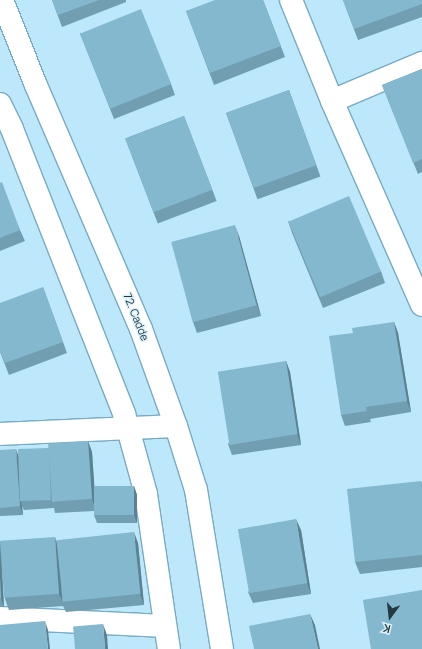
<!DOCTYPE html>
<html>
<head>
<meta charset="utf-8">
<style>
	body { margin:0 }
	#map { position:relative; width:422px; height:649px; overflow:hidden; background:#bde7fa; font-family:Manrope,sans-serif }
	div>[style] { position:absolute }
	.roads { filter:drop-shadow(1px 0 #77abc1) drop-shadow(-1px 0 #77abc1) drop-shadow(0 1px #77abc1) drop-shadow(0 -1px #77abc1) }
	.minor>* { height:22px; margin:-11px; padding:0 11px; transform-origin:11px; border-radius:11px; background:#fff }
	.major>* { height:22px; margin:-11px; padding:0 11px; transform-origin:11px; border-radius:11px; background:#fff }
	.wall>* { inset:0; background:#719eb1; transform-origin:0 0 }
	.shaded-wall>* { inset:0; background:#5c8190 }
	.building>* { inset:0; background:#83b8ce; transform-origin:0 0 }
	span { translate:-50% -50%; white-space:nowrap; text-align:center; line-height:1.15; -webkit-text-stroke:3px #dcf1fa; paint-order:stroke }
	.street-label { font-size:11px; color:#233942 }
	.north { position:absolute; left:370px; top:597px; width:40px; height:40px; -webkit-text-stroke:3px #dcf1fa; paint-order:stroke; rotate:195deg; font-size:11px; font-weight:700; line-height:16px; text-align:center; color:#233942 }
	.north::after { content:''; display:block; margin:auto; width:14px; height:18px; background:#233942; clip-path:polygon(50% 0,100% 100%,50% 72%,0 100%) }
</style>
</head>
<body>
<div id="map">
	<div class="roads">
		<div class="minor">
			<div style="left:291px;top:0;width:109px;rotate:67.9deg"></div>
			<div style="left:332px;top:101px;width:223px;rotate:66.2deg"></div>
			<div style="left:332px;top:101px;width:98px;rotate:-22.9deg"></div>
			<div style="left:0;top:618px;width:165px;rotate:2.8deg"></div>
		</div>
		<div class="major">
			<div style="left:2px;top:0;width:89px;rotate:68.3deg"></div>
			<div style="left:35px;top:83px;width:268px;rotate:66.7deg"></div>
			<div style="left:141px;top:329px;width:103px;rotate:70.2deg"></div>
			<div style="left:176px;top:426px;width:67px;rotate:72.6deg"></div>
			<div style="left:196px;top:490px;width:161px;rotate:80.7deg"></div>
			<div style="left:0;top:104px;width:28px;rotate:64deg"></div>
			<div style="left:12px;top:129px;width:306px;rotate:68.5deg"></div>
			<div style="left:124px;top:414px;width:83px;rotate:74.6deg"></div>
			<div style="left:146px;top:494px;width:157px;rotate:81.6deg"></div>
			<div style="left:0;top:434px;width:176px;rotate:-2.6deg"></div>
		</div>
	</div>
	<div class="wall">
		<div style="clip-path:polygon(52px 0,126px 0,126px 2px,62px 27px)"></div>
		<div style="clip-path:polygon(263px 0,285px 57px,214px 85px,186px 11px)"></div>
		<div style="clip-path:polygon(343px 0,422px 0,422px 17px,358px 40px)"></div>
		<div style="clip-path:polygon(80px 33px,171px 84px,175px 95px,114px 119px)"></div>
		<div style="clip-path:polygon(422px 69px,422px 172px,418px 174px,382px 85px)"></div>
		<div style="left:289px;top:90px;width:92px;height:67px;rotate:70deg"></div>
		<div style="left:184px;top:116px;width:91px;height:63px;rotate:69deg"></div>
		<div style="clip-path:polygon(0 183px,20px 230px,25px 241px,0 251px)"></div>
		<div style="clip-path:polygon(288px 221px,381px 271px,385px 283px,323px 308px,292px 233px)"></div>
		<div style="clip-path:polygon(239px 236px,261px 316px,197px 333px,193px 322px)"></div>
		<div style="clip-path:polygon(43px 287px,67px 353px,9px 375px,0 352px)"></div>
		<div style="clip-path:polygon(394px 322px,398px 333px,411px 412px,370px 419px,371px 422px,345px 426px,341px 415px,353px 333px)"></div>
		<div style="clip-path:polygon(286px 361px,290px 372px,301px 445px,232px 455px,228px 444px)"></div>
		<div style="clip-path:polygon(88px 441px,92px 452px,94px 486px,134px 486px,137px 495px,137px 523px,97px 523px,94px 515px,94px 511px,55px 513px,54px 508px,24px 510px,22px 506px,23px 515px,0 516px,0 450px,18px 456px,49px 448px)"></div>
		<div style="clip-path:polygon(421px 481px,422px 484px,422px 567px,360px 574px,355px 562px)"></div>
		<div style="clip-path:polygon(301px 530px,311px 594px,253px 603px,248px 592px)"></div>
		<div style="clip-path:polygon(56px 541px,138px 543px,144px 605px,66px 612px,63px 606px,9px 610px,5px 599px,2px 565px,4px 607px,0 607px,0 542px)"></div>
	</div>
	<div class="shaded-wall">
		<div style="clip-path:polygon(235px 225px,239px 236px,261px 316px,257px 305px)"></div>
		<div style="clip-path:polygon(394px 322px,398px 333px,411px 412px,407px 401px)"></div>
		<div style="clip-path:polygon(286px 361px,290px 372px,301px 445px,297px 434px)"></div>
		<div style="clip-path:polygon(88px 441px,92px 452px,96px 510px,92px 499px)"></div>
		<div style="clip-path:polygon(16px 449px,19px 457px,21px 502px,22px 506px,23px 515px,20px 506px)"></div>
		<div style="clip-path:polygon(134px 486px,137px 495px,137px 523px,134px 515px)"></div>
		<div style="clip-path:polygon(296px 519px,301px 530px,311px 594px,307px 583px)"></div>
		<div style="clip-path:polygon(134px 532px,138px 543px,144px 605px,140px 594px)"></div>
		<div style="clip-path:polygon(55px 537px,59px 549px,62px 601px,59px 594px)"></div>
		<div style="clip-path:polygon(0 543px,0 544px,4px 607px,1px 598px,0 578px)"></div>
		<div style="clip-path:polygon(310px 614px,315px 625px,320px 649px,318px 649px)"></div>
		<div style="clip-path:polygon(45px 621px,48px 630px,50px 649px,48px 649px)"></div>
		<div style="clip-path:polygon(103px 624px,107px 635px,108px 649px,105px 649px)"></div>
	</div>
	<div class="building">
		<div style="clip-path:polygon(52px 0,99px 0,58px 15px)"></div>
		<div style="clip-path:polygon(215px 0,263px 0,281px 46px,210px 73px,186px 11px)"></div>
		<div style="clip-path:polygon(343px 0,422px 0,422px 4px,354px 29px)"></div>
		<div style="left:141px;top:9px;width:81px;height:66px;rotate:68deg"></div>
		<div style="clip-path:polygon(422px 69px,422px 159px,413px 163px,382px 85px)"></div>
		<div style="left:289px;top:90px;width:80px;height:67px;rotate:70deg"></div>
		<div style="left:184px;top:116px;width:79px;height:63px;rotate:69deg"></div>
		<div style="clip-path:polygon(2px 182px,20px 230px,0 238px,0 183px)"></div>
		<div style="left:349px;top:196px;width:82px;height:66px;rotate:67deg"></div>
		<div style="left:235px;top:225px;width:83px;height:66px;rotate:75deg"></div>
		<div style="clip-path:polygon(43px 287px,63px 342px,5px 363px,0 351px,0 303px)"></div>
		<div style="clip-path:polygon(394px 322px,407px 401px,366px 407px,367px 411px,341px 415px,329px 336px,353px 333px,352px 328px)"></div>
		<div style="left:286px;top:361px;width:74px;height:69px;rotate:81deg"></div>
		<div style="left:88px;top:441px;width:58px;height:40px;rotate:86deg"></div>
		<div style="left:49px;top:448px;width:52px;height:31px;rotate:88deg"></div>
		<div style="clip-path:polygon(16px 449px,20px 506px,0 508px,0 450px)"></div>
		<div style="clip-path:polygon(421px 481px,422px 489px,422px 555px,355px 562px,347px 489px)"></div>
		<div style="left:94px;top:486px;width:40px;height:29px"></div>
		<div style="left:296px;top:519px;width:65px;height:59px;rotate:80deg"></div>
		<div style="left:134px;top:532px;width:62px;height:78px;rotate:84deg"></div>
		<div style="left:55px;top:537px;width:57px;height:55px;rotate:86deg"></div>
		<div style="clip-path:polygon(0 578px,1px 598px,0 598px)"></div>
		<div style="clip-path:polygon(422px 590px,422px 649px,371px 649px,363px 600px)"></div>
		<div style="clip-path:polygon(310px 614px,318px 649px,254px 649px,249px 626px)"></div>
		<div style="clip-path:polygon(45px 621px,48px 649px,0 649px,0 625px)"></div>
		<div style="left:103px;top:624px;width:25px;height:30px;rotate:85deg"></div>
	</div>
	<div class="street-label">
		<span style="left:136px;top:317px;rotate:68deg">72. Cadde</span>
	</div>
	<div class="north">K</div>
</div>
</body>
</html>
